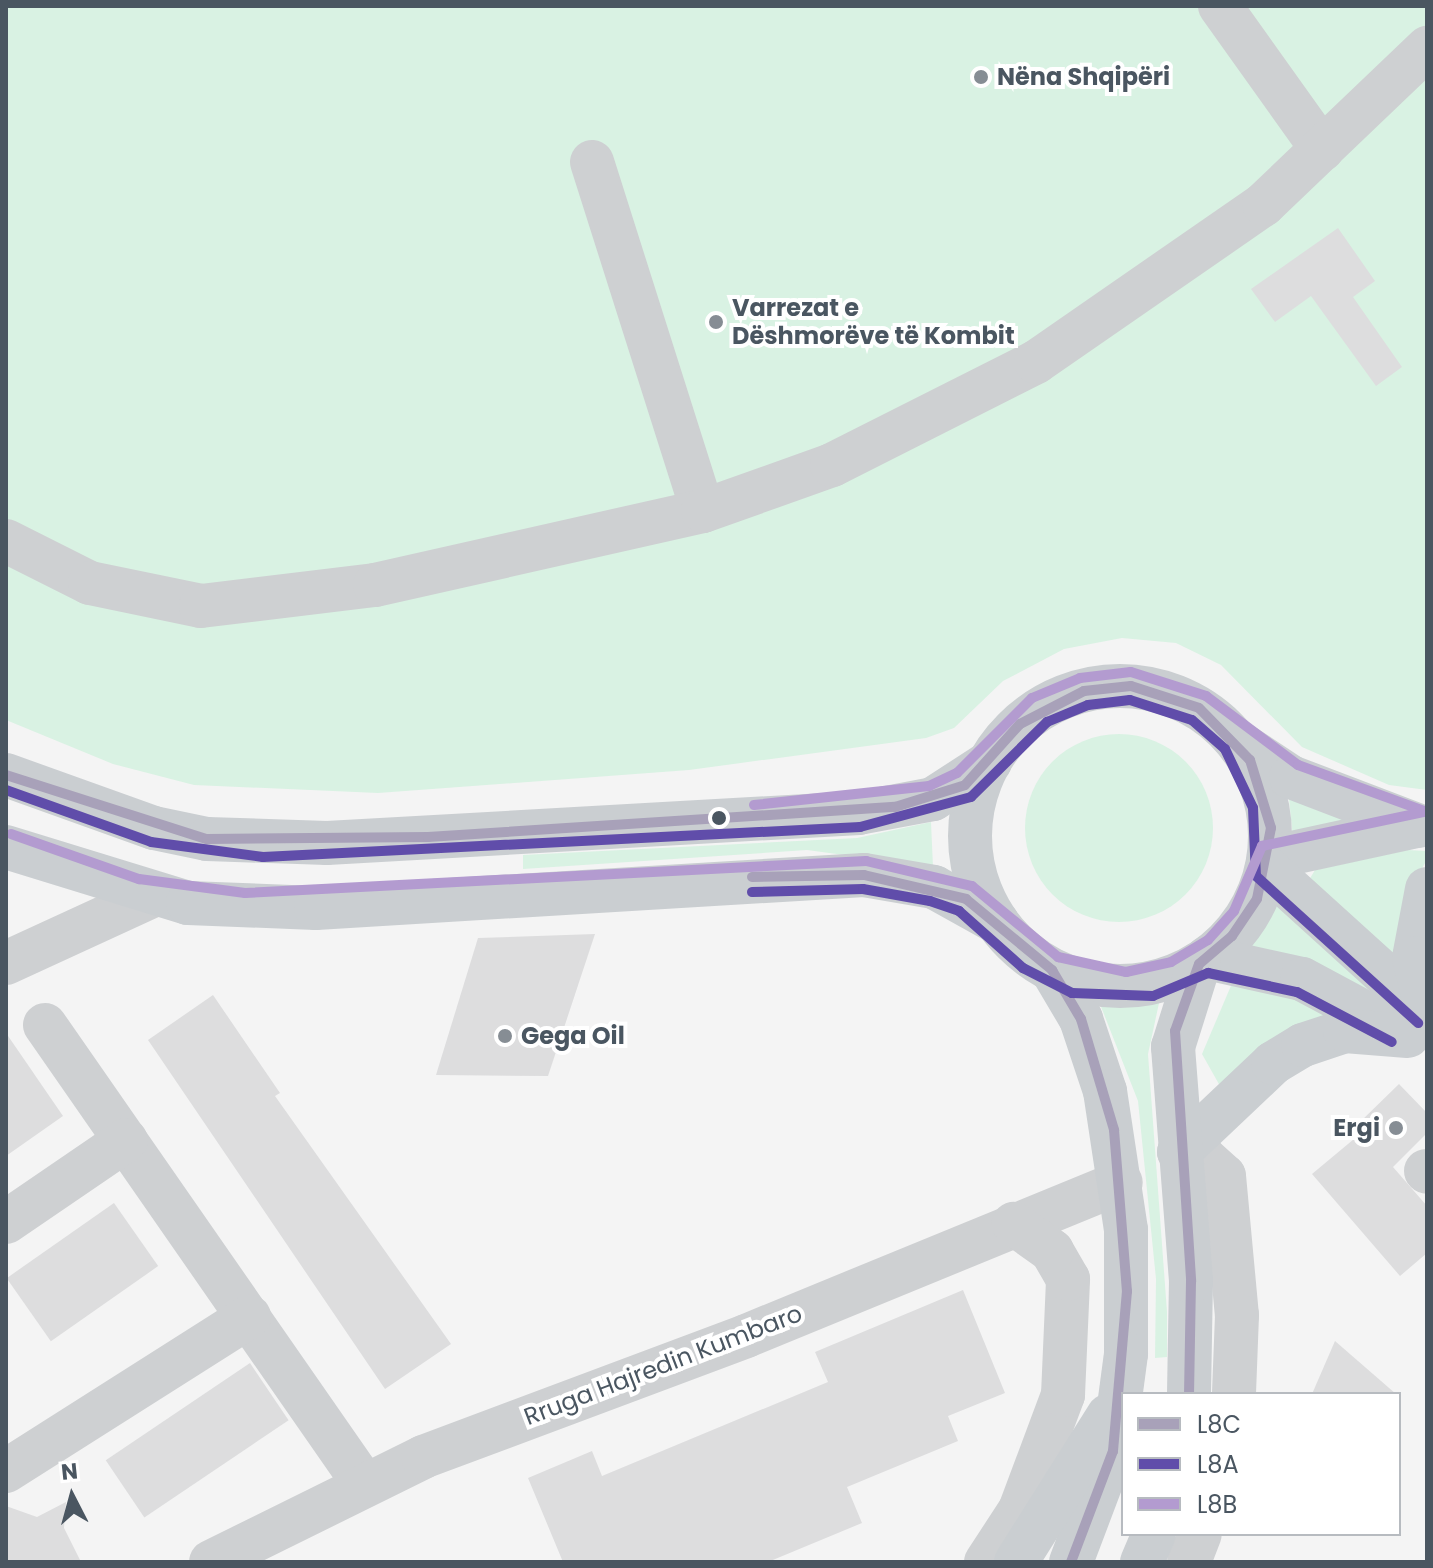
<!DOCTYPE html>
<html>
<head>
<meta charset="utf-8">
<style>
	body { margin:0 }
	#map { position:relative; width:1433px; height:1568px; overflow:hidden; background:#f4f4f4; font-family:Poppins,sans-serif }
	div>[style] { position:absolute }
	.green>* { inset:0; background:#d9f2e3 }
	.round { border-radius:50% }
	.building>* { inset:0; background:#ddddde; transform-origin:0 0 }
	.minor>* { height:44px; margin:-22px; padding:0 22px; transform-origin:22px; border-radius:22px; background:#ced0d2 }
	.major>* { height:44px; margin:-22px; padding:0 22px; transform-origin:22px; border-radius:22px; background:#caced1 }
	.major>.ring { margin:-22px; padding:0; box-sizing:content-box; background:none; border:44px solid #caced1; border-radius:50% }
	.bus-1>* { height:10px; margin:-5px; padding:0 5px; transform-origin:5px; border-radius:5px; background:#a8a1b9 }
	.bus-2>* { height:10px; margin:-5px; padding:0 5px; transform-origin:5px; border-radius:5px; background:#604daa }
	.bus-3>* { height:10px; margin:-5px; padding:0 5px; transform-origin:5px; border-radius:5px; background:#b39bd0 }
	.dots>* { width:22px; height:22px; translate:-50% -50%; box-sizing:border-box; border:4px solid #fff; border-radius:50% }
	span { translate:-50% -50%; white-space:nowrap; text-align:center; line-height:1.15; -webkit-text-stroke:8px #fff; paint-order:stroke }
	.poi-label { font-size:24px; color:#4a5661; font-weight:700 }
	.left { translate:0 -50%; text-align:left }
	.right { translate:-100% -50%; text-align:right }
	.street-label { font-size:24px; color:#4a5661 }
	.frame { position:absolute; inset:0; border:8px solid #4a5661; pointer-events:none }
	.legend { position:absolute; left:1121px; top:1392px; width:280px; height:144px; box-sizing:border-box; background:#fff; border:2px solid #b7bbc0; margin:0; padding:10px 14px; list-style:none; font-size:24px; color:#4a5661 }
	.legend li { display:flex; align-items:center; gap:16px; height:40px }
	.legend b { width:40px; border:2px solid #b7bbc0 }
	.north { position:absolute; left:32px; top:1456px; width:80px; height:80px; -webkit-text-stroke:6px #fff; paint-order:stroke; rotate:354deg; font-size:22px; font-weight:700; line-height:32px; text-align:center; color:#4a5661 }
	.north::after { content:''; display:block; margin:auto; width:28px; height:36px; background:#4a5661; clip-path:polygon(50% 0,100% 100%,50% 72%,0 100%) }
</style>
</head>
<body>
<div id="map">
	<div class="green">
		<div style="clip-path:polygon(6px 6px,1427px 6px,1427px 790px,1389px 785px,1302px 747px,1221px 665px,1176px 643px,1122px 638px,1064px 649px,1003px 681px,954px 728px,926px 738px,689px 770px,378px 793px,194px 785px,113px 764px,6px 720px)"></div>
		<div class="round" style="left:1025px;top:734px;width:188px;height:188px"></div>
		<div style="clip-path:polygon(1289px 799px,1348px 819px,1293px 838px)"></div>
		<div style="clip-path:polygon(931px 822px,933px 867px,807px 850px,523px 869px,523px 855px,857px 838px)"></div>
		<div style="clip-path:polygon(1407px 850px,1427px 851px,1427px 860px,1416px 878px,1397px 962px,1309px 880px,1315px 870px)"></div>
		<div style="clip-path:polygon(1278px 895px,1384px 995px,1242px 949px)"></div>
		<div style="clip-path:polygon(1233px 981px,1334px 1009px,1220px 1086px,1202px 1054px)"></div>
		<div style="clip-path:polygon(1161px 994px,1148px 1054px,1167px 1312px,1167px 1357px,1155px 1358px,1156px 1279px,1138px 1101px,1098px 999px)"></div>
	</div>
	<div class="building">
		<div style="clip-path:polygon(1338px 228px,1375px 281px,1353px 297px,1402px 367px,1376px 386px,1311px 296px,1275px 322px,1251px 289px)"></div>
		<div style="clip-path:polygon(595px 934px,548px 1076px,436px 1075px,478px 938px)"></div>
		<div style="clip-path:polygon(213px 995px,280px 1093px,275px 1096px,451px 1344px,385px 1389px,148px 1040px)"></div>
		<div style="clip-path:polygon(6px 1033px,63px 1116px,6px 1156px)"></div>
		<div style="clip-path:polygon(1399px 1084px,1427px 1113px,1427px 1133px,1393px 1167px,1427px 1206px,1427px 1253px,1400px 1276px,1312px 1174px,1366px 1129px,1360px 1122px)"></div>
		<div style="left:114px;top:1203px;width:77px;height:131px;rotate:55deg"></div>
		<div style="clip-path:polygon(963px 1290px,1005px 1393px,948px 1416px,958px 1441px,847px 1487px,862px 1523px,768px 1562px,563px 1562px,528px 1478px,592px 1451px,602px 1476px,828px 1382px,815px 1352px)"></div>
		<div style="clip-path:polygon(1335px 1341px,1396px 1394px,1312px 1394px)"></div>
		<div style="left:250px;top:1363px;width:69px;height:174px;rotate:56deg"></div>
		<div style="clip-path:polygon(66px 1502px,64px 1528px,81px 1562px,6px 1562px,6px 1506px,37px 1517px)"></div>
	</div>
	<div class="minor">
		<div style="left:1220px;top:6px;width:176px;rotate:54.5deg"></div>
		<div style="left:592px;top:162px;width:366px;rotate:72.4deg"></div>
		<div style="left:6px;top:541px;width:94px;rotate:26.6deg"></div>
		<div style="left:90px;top:583px;width:113px;rotate:11.7deg"></div>
		<div style="left:201px;top:606px;width:175px;rotate:-6.9deg"></div>
		<div style="left:375px;top:585px;width:336px;rotate:-12.7deg"></div>
		<div style="left:703px;top:511px;width:137px;rotate:-19.6deg"></div>
		<div style="left:832px;top:465px;width:229px;rotate:-26.8deg"></div>
		<div style="left:1036px;top:362px;width:277px;rotate:-34.7deg"></div>
		<div style="left:1264px;top:204px;width:226px;rotate:-43.7deg"></div>
		<div style="left:6px;top:963px;width:161px;rotate:-24.7deg"></div>
		<div style="left:45px;top:1025px;width:559px;rotate:55.2deg"></div>
		<div style="left:1179px;top:1152px;width:25px;rotate:12deg"></div>
		<div style="left:1203px;top:1157px;width:28px;rotate:42deg"></div>
		<div style="left:1224px;top:1176px;width:140px;rotate:84.7deg"></div>
		<div style="left:1237px;top:1315px;width:79px;rotate:92.2deg"></div>
		<div style="left:1426px;top:1171px;width:1px;rotate:45deg"></div>
		<div style="left:6px;top:1222px;width:145px;rotate:-34.3deg"></div>
		<div style="left:6px;top:1471px;width:288px;rotate:-32.4deg"></div>
		<div style="left:211px;top:1562px;width:237px;rotate:-26.3deg"></div>
		<div style="left:423px;top:1457px;width:345px;rotate:-20.5deg"></div>
		<div style="left:746px;top:1336px;width:405px;rotate:-22.3deg"></div>
		<div style="left:986px;top:1562px;width:62px;rotate:-56.8deg"></div>
		<div style="left:1020px;top:1510px;width:123px;rotate:-69.5deg"></div>
		<div style="left:1063px;top:1395px;width:116px;rotate:-87.5deg"></div>
		<div style="left:1068px;top:1279px;width:32px;rotate:-120deg"></div>
		<div style="left:1052px;top:1251px;width:47px;rotate:-144.6deg"></div>
		<div style="left:1189px;top:1562px;width:30px;rotate:-69deg"></div>
	</div>
	<div class="major">
		<div class="ring" style="left:970px;top:686px;width:256px;height:256px"></div>
		<div style="left:1241px;top:744px;width:60px;rotate:33.4deg"></div>
		<div style="left:1291px;top:777px;width:137px;rotate:20.9deg"></div>
		<div style="left:6px;top:775px;width:157px;rotate:19.7deg"></div>
		<div style="left:154px;top:828px;width:54px;rotate:11.7deg"></div>
		<div style="left:207px;top:839px;width:120px;rotate:1.9deg"></div>
		<div style="left:327px;top:843px;width:533px;rotate:-3.23deg"></div>
		<div style="left:859px;top:813px;width:75px;rotate:-10.7deg"></div>
		<div style="left:933px;top:799px;width:68px;rotate:-33deg"></div>
		<div style="left:6px;top:847px;width:190px;rotate:17.1deg"></div>
		<div style="left:188px;top:903px;width:128px;rotate:2.2deg"></div>
		<div style="left:316px;top:908px;width:549px;rotate:-3.45deg"></div>
		<div style="left:864px;top:875px;width:71px;rotate:9.7deg"></div>
		<div style="left:934px;top:887px;width:72px;rotate:29.1deg"></div>
		<div style="left:1269px;top:858px;width:151px;rotate:-12.2deg"></div>
		<div style="left:1267px;top:868px;width:216px;rotate:42.2deg"></div>
		<div style="left:1427px;top:889px;width:70px;rotate:100.7deg"></div>
		<div style="left:1414px;top:958px;width:54px;rotate:76deg"></div>
		<div style="left:1207px;top:958px;width:97px;rotate:12.5deg"></div>
		<div style="left:1302px;top:979px;width:112px;rotate:28.2deg"></div>
		<div style="left:1052px;top:970px;width:57px;rotate:59.4deg"></div>
		<div style="left:1081px;top:1019px;width:76px;rotate:71.6deg"></div>
		<div style="left:1105px;top:1091px;width:141px;rotate:81.4deg"></div>
		<div style="left:1126px;top:1230px;width:124px;rotate:90deg"></div>
		<div style="left:1126px;top:1354px;width:98px;rotate:97.6deg"></div>
		<div style="left:1113px;top:1451px;width:119px;rotate:110.7deg"></div>
		<div style="left:1179px;top:1152px;width:129px;rotate:-43.4deg"></div>
		<div style="left:1273px;top:1063px;width:35px;rotate:-31deg"></div>
		<div style="left:1303px;top:1045px;width:44px;rotate:-18.4deg"></div>
		<div style="left:1345px;top:1031px;width:63px;rotate:4.5deg"></div>
		<div style="left:1189px;top:1394px;width:113px;rotate:-89deg"></div>
		<div style="left:1191px;top:1281px;width:235px;rotate:-94.4deg"></div>
		<div style="left:1173px;top:1047px;width:87px;rotate:-72.6deg"></div>
		<div style="left:1016px;top:1562px;width:173px;rotate:-57.8deg"></div>
		<div style="left:1142px;top:1562px;width:30px;rotate:-67deg"></div>
	</div>
	<div class="bus-1">
		<div style="left:6px;top:775px;width:211px;rotate:17.7deg"></div>
		<div style="left:207px;top:839px;width:221px;rotate:-0.5deg"></div>
		<div style="left:428px;top:837px;width:468px;rotate:-3.7deg"></div>
		<div style="left:895px;top:807px;width:73px;rotate:-17.4deg"></div>
		<div style="left:965px;top:785px;width:82px;rotate:-48deg"></div>
		<div style="left:1020px;top:724px;width:72px;rotate:-27.3deg"></div>
		<div style="left:1084px;top:691px;width:47px;rotate:-6.1deg"></div>
		<div style="left:1131px;top:686px;width:71px;rotate:17.9deg"></div>
		<div style="left:1199px;top:708px;width:73px;rotate:45.6deg"></div>
		<div style="left:1250px;top:760px;width:71px;rotate:72.8deg"></div>
		<div style="left:1271px;top:828px;width:72px;rotate:101.2deg"></div>
		<div style="left:1257px;top:899px;width:45px;rotate:124deg"></div>
		<div style="left:1232px;top:936px;width:43px;rotate:139.7deg"></div>
		<div style="left:1199px;top:964px;width:71px;rotate:109.7deg"></div>
		<div style="left:1175px;top:1031px;width:251px;rotate:86.3deg"></div>
		<div style="left:1191px;top:1281px;width:113px;rotate:91deg"></div>
		<div style="left:752px;top:877px;width:112px;rotate:-1deg"></div>
		<div style="left:864px;top:875px;width:105px;rotate:13.2deg"></div>
		<div style="left:966px;top:899px;width:112px;rotate:39.5deg"></div>
		<div style="left:1052px;top:970px;width:57px;rotate:59.4deg"></div>
		<div style="left:1081px;top:1019px;width:116px;rotate:73.4deg"></div>
		<div style="left:1114px;top:1130px;width:162px;rotate:85.4deg"></div>
		<div style="left:1127px;top:1291px;width:161px;rotate:95deg"></div>
		<div style="left:1113px;top:1451px;width:119px;rotate:110.7deg"></div>
	</div>
	<div class="bus-2">
		<div style="left:6px;top:790px;width:154px;rotate:19.7deg"></div>
		<div style="left:151px;top:842px;width:113px;rotate:7.6deg"></div>
		<div style="left:263px;top:857px;width:598px;rotate:-2.88deg"></div>
		<div style="left:860px;top:827px;width:115px;rotate:-15.1deg"></div>
		<div style="left:971px;top:797px;width:107px;rotate:-44.6deg"></div>
		<div style="left:1047px;top:722px;width:44px;rotate:-22.5deg"></div>
		<div style="left:1088px;top:705px;width:42px;rotate:-6.8deg"></div>
		<div style="left:1130px;top:700px;width:65px;rotate:17.9deg"></div>
		<div style="left:1192px;top:720px;width:44px;rotate:41.3deg"></div>
		<div style="left:1225px;top:749px;width:65px;rotate:64.6deg"></div>
		<div style="left:1253px;top:808px;width:68px;rotate:87.5deg"></div>
		<div style="left:1256px;top:876px;width:219px;rotate:42.2deg"></div>
		<div style="left:752px;top:892px;width:111px;rotate:-1.5deg"></div>
		<div style="left:863px;top:889px;width:68px;rotate:10.2deg"></div>
		<div style="left:930px;top:901px;width:31px;rotate:19deg"></div>
		<div style="left:959px;top:911px;width:86px;rotate:41.7deg"></div>
		<div style="left:1023px;top:968px;width:55px;rotate:27deg"></div>
		<div style="left:1072px;top:993px;width:81px;rotate:2.1deg"></div>
		<div style="left:1153px;top:996px;width:60px;rotate:-22.7deg"></div>
		<div style="left:1208px;top:973px;width:91px;rotate:12.1deg"></div>
		<div style="left:1297px;top:992px;width:107px;rotate:27.8deg"></div>
	</div>
	<div class="bus-3">
		<div style="left:754px;top:805px;width:176px;rotate:-6.2deg"></div>
		<div style="left:929px;top:786px;width:31px;rotate:-25deg"></div>
		<div style="left:957px;top:773px;width:106px;rotate:-45deg"></div>
		<div style="left:1032px;top:698px;width:52px;rotate:-22.6deg"></div>
		<div style="left:1080px;top:678px;width:51px;rotate:-6.7deg"></div>
		<div style="left:1131px;top:672px;width:79px;rotate:17.7deg"></div>
		<div style="left:1206px;top:696px;width:115px;rotate:36.9deg"></div>
		<div style="left:1298px;top:765px;width:137px;rotate:20deg"></div>
		<div style="left:11px;top:834px;width:136px;rotate:19.4deg"></div>
		<div style="left:139px;top:879px;width:107px;rotate:7.5deg"></div>
		<div style="left:245px;top:893px;width:622px;rotate:-2.95deg"></div>
		<div style="left:866px;top:861px;width:109px;rotate:13.3deg"></div>
		<div style="left:972px;top:886px;width:112px;rotate:39.5deg"></div>
		<div style="left:1058px;top:957px;width:70px;rotate:12.4deg"></div>
		<div style="left:1126px;top:972px;width:46px;rotate:-12.5deg"></div>
		<div style="left:1171px;top:962px;width:43px;rotate:-30.7deg"></div>
		<div style="left:1208px;top:940px;width:39px;rotate:-48deg"></div>
		<div style="left:1234px;top:911px;width:71px;rotate:-66.7deg"></div>
		<div style="left:1262px;top:846px;width:166px;rotate:-11.9deg"></div>
	</div>
	<div class="dots">
		<div style="left:981px;top:77px;background:#868d94"></div>
		<div style="left:716px;top:322px;background:#868d94"></div>
		<div style="left:719px;top:818px;background:#4a5661"></div>
		<div style="left:505px;top:1036px;background:#868d94"></div>
		<div style="left:1396px;top:1128px;background:#868d94"></div>
	</div>
	<div class="poi-label">
		<span class="left" style="left:997px;top:77px">Nëna Shqipëri</span>
		<span class="left" style="left:732px;top:322px">Varrezat e<br>Dëshmorëve të Kombit</span>
		<span class="left" style="left:521px;top:1036px">Gega Oil</span>
		<span class="right" style="left:1380px;top:1128px">Ergi</span>
	</div>
	<div class="street-label">
		<span style="left:663px;top:1365px;rotate:-21deg">Rruga Hajredin Kumbaro</span>
	</div>
	<div class="frame"></div>
	<ul class="legend">
	<li><b style="height:10px;background:#a8a1b9"></b>L8C</li>
	<li><b style="height:10px;background:#604daa"></b>L8A</li>
	<li><b style="height:10px;background:#b39bd0"></b>L8B</li>
	</ul>
	<div class="north">N</div>
</div>
</body>
</html>
